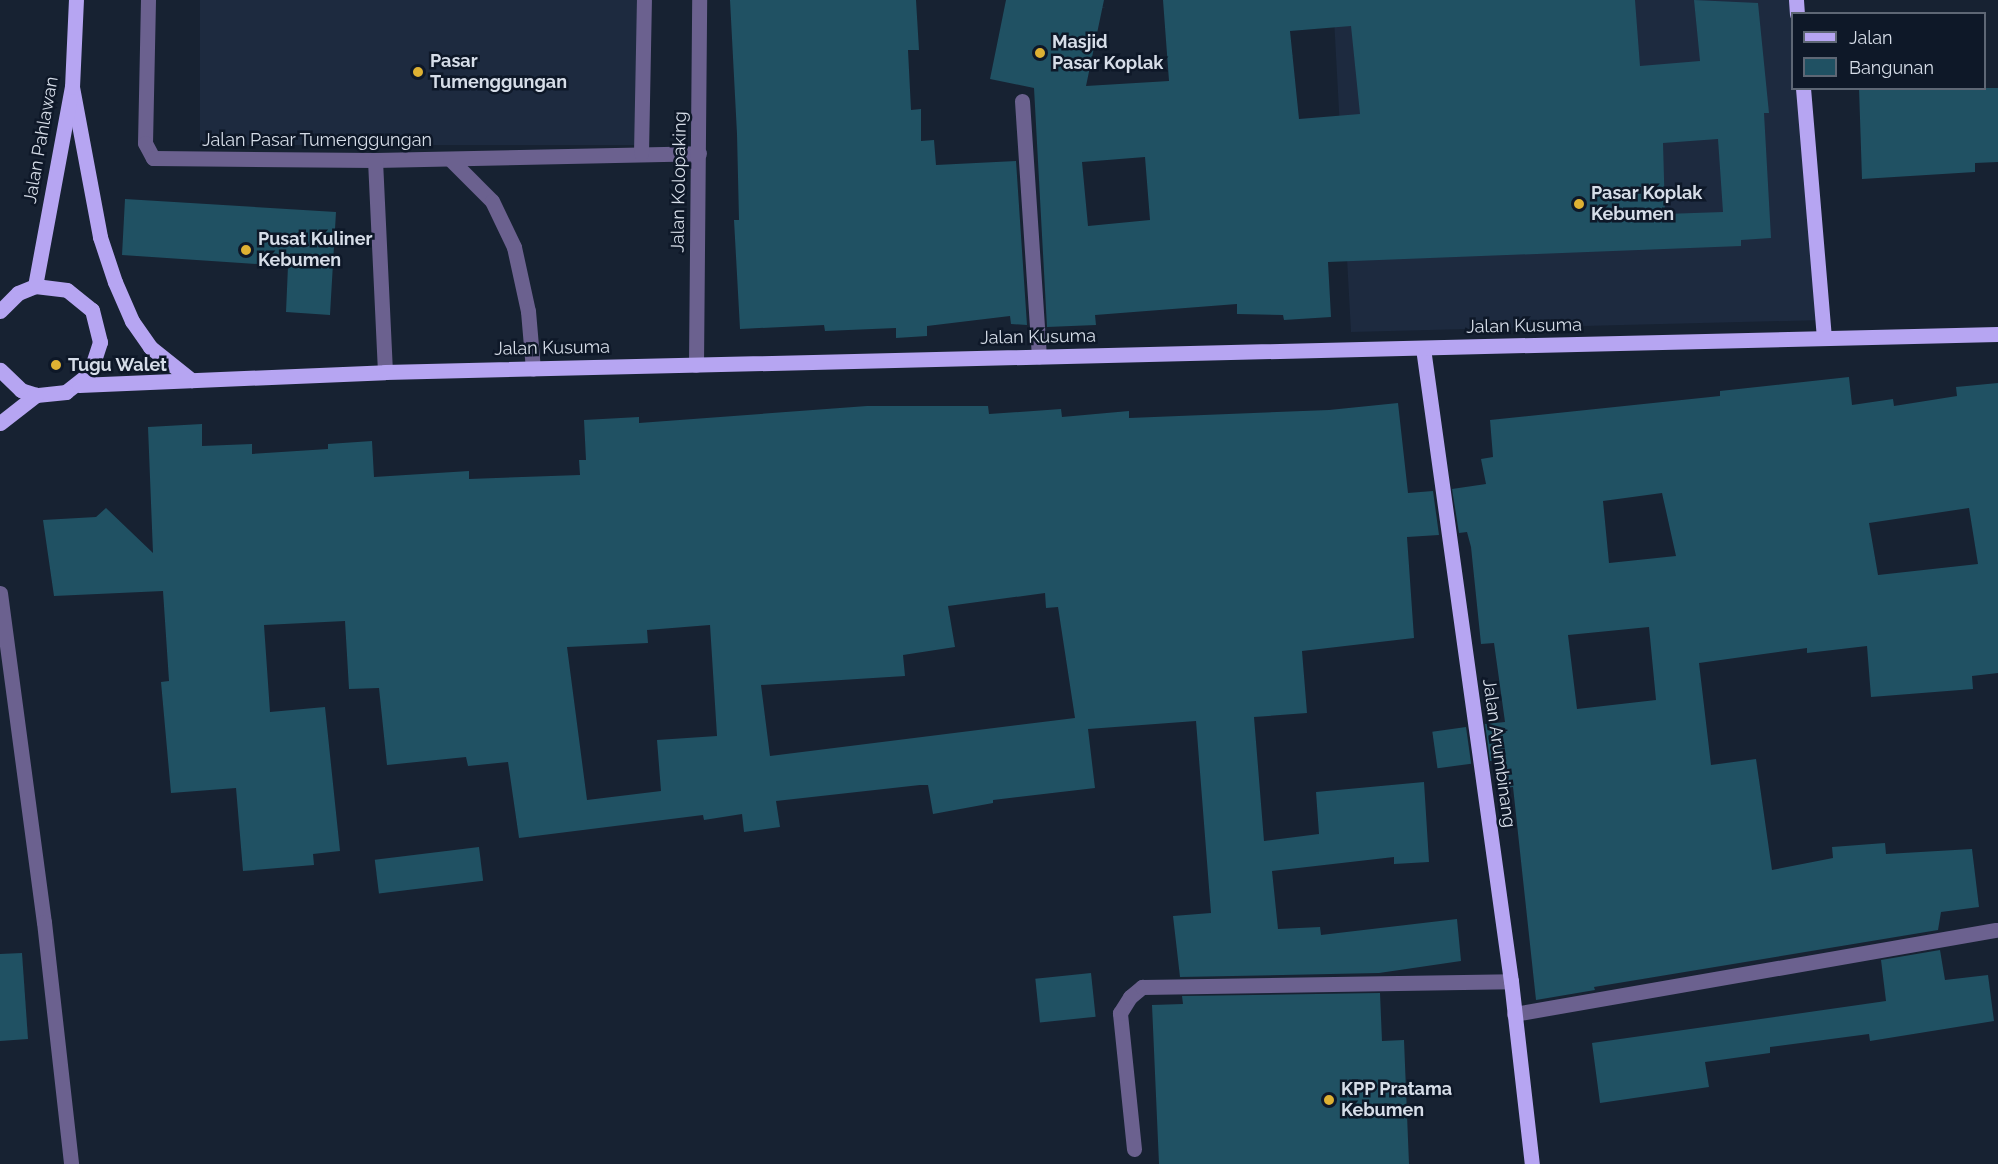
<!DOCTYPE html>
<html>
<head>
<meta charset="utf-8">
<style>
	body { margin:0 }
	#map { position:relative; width:1998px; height:1164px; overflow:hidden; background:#172232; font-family:Raleway,sans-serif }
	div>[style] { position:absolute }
	.built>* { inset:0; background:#1d2a3f; transform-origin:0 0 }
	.building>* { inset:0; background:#205163; transform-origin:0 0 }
	.minor>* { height:15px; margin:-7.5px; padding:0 7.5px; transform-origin:7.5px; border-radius:7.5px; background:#6b618f }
	.major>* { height:15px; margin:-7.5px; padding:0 7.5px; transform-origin:7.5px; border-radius:7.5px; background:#b6a5f2 }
	.dots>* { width:16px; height:16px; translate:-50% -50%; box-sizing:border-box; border:3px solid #0e1828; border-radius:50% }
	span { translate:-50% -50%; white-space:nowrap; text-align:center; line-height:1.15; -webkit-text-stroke:5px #0e1828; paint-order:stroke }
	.poi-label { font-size:18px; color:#d6dde8; font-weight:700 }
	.left { translate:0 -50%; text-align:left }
	.street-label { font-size:18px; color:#d6dde8 }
	.legend { position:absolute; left:1791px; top:12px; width:195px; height:78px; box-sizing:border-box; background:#0e1828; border:2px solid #5e6775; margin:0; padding:8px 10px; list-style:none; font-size:18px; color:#d6dde8 }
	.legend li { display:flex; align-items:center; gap:12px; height:30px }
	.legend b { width:30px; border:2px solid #5e6775 }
</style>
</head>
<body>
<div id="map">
	<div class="built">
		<div style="left:200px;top:0;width:438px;height:145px"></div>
		<div style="clip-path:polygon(1333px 0,1796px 0,1792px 88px,1804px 89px,1824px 320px,1351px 332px)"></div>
	</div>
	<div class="building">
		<div style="clip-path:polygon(730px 0,916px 0,919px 50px,908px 50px,911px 110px,921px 109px,921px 141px,934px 140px,936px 165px,1016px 161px,1027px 325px,1011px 324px,1010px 316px,927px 326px,927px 336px,896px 338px,896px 328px,825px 331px,824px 325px,740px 329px,734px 220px,739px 220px,737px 134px)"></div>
		<div style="clip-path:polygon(evenodd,1006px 0,1104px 0,1086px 86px,1169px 81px,1163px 0,1635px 0,1640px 66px,1700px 61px,1694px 0,1758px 3px,1769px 113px,1764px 113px,1771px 238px,1741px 240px,1741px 246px,1328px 262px,1331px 317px,1284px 320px,1283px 315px,1237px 314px,1237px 304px,1095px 315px,1096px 325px,1047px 327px,1034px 88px,990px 79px,1006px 0,1351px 26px,1360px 114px,1299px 119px,1290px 31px,1351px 26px,1006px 0,1718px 139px,1723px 212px,1665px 214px,1663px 143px,1718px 139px,1006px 0,1145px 157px,1150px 220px,1088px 226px,1082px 162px,1145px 157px)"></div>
		<div style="clip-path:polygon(1859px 88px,1998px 88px,1998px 162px,1975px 163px,1975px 172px,1862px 179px)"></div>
		<div style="clip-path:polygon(125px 199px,336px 212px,330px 315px,286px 312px,288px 266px,122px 255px)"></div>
		<div style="clip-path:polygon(evenodd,1849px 377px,1852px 405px,1893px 399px,1894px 406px,1957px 396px,1956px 387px,1998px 383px,1998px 673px,1972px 676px,1973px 689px,1871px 697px,1867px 646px,1807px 653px,1807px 648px,1699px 663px,1711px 765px,1756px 759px,1772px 870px,1833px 858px,1832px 847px,1885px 843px,1886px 854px,1972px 849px,1979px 907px,1941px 912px,1938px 930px,1594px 987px,1595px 990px,1536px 1000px,1513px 787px,1505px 788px,1502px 760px,1490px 761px,1485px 724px,1505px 722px,1494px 643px,1481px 644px,1471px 547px,1467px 532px,1459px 533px,1452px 489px,1486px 484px,1481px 459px,1493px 457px,1490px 420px,1720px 396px,1720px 391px,1849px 377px,1662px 493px,1676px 556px,1609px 563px,1603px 501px,1662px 493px,1849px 377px,1969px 508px,1978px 564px,1878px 575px,1869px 523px,1969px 508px,1849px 377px,1649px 627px,1656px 700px,1577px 709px,1568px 635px,1649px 627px)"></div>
		<div style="clip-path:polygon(evenodd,1398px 403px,1408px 493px,1433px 491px,1439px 535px,1407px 537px,1414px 638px,1302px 651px,1307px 713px,1254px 717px,1264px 841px,1319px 834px,1316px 792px,1424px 782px,1429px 862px,1394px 864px,1394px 857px,1272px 871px,1278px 929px,1320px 927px,1321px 935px,1457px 919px,1461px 961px,1379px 973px,1180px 977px,1173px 916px,1211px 913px,1196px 721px,1088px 729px,1095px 788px,993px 800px,993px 803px,933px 814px,928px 785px,920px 785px,776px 801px,780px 827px,744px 832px,742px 814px,704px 820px,703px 815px,519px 838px,508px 762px,468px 766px,466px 757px,387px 765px,379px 688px,349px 689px,345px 621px,264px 625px,270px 712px,325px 707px,340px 851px,313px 854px,314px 865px,243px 871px,236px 788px,171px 793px,161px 682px,169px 681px,163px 591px,54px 596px,43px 520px,96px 517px,106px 508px,153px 553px,148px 427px,202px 424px,202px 446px,252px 444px,252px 454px,328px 449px,328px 444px,372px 441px,374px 477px,469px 471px,469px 479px,580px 475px,579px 460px,586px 460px,584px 420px,639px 417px,639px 423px,867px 406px,988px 406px,989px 414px,1061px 409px,1062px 417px,1129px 411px,1129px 418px,1329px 410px,1398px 403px,1045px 593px,1046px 608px,1058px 607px,1075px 718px,770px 756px,761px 685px,905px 676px,903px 655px,955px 647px,948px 606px,1045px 593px,1398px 403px,710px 625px,717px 736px,657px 740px,661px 791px,587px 800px,567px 647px,648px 643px,647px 630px,710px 625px)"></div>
		<div style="left:1466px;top:727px;width:37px;height:34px;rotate:82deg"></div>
		<div style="left:479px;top:847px;width:34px;height:105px;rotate:83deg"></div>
		<div style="clip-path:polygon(1940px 950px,1945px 980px,1988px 975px,1994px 1021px,1870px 1041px,1869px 1034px,1770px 1047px,1770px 1053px,1705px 1062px,1709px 1087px,1600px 1103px,1592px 1043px,1886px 1001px,1881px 960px)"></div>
		<div style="clip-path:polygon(22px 953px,28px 1039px,0 1041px,0 954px)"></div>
		<div style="left:1091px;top:973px;width:44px;height:56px;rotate:84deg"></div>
		<div style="clip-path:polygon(1380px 993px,1382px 1041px,1404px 1040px,1409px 1164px,1159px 1164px,1152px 1005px,1183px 1004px,1182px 996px)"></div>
	</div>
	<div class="minor">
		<div style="left:148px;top:0;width:143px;rotate:91.2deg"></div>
		<div style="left:145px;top:143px;width:17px;rotate:62deg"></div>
		<div style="left:153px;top:158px;width:222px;rotate:0.5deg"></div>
		<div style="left:375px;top:160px;width:324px;rotate:-1.2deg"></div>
		<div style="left:1022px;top:101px;width:256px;rotate:86.2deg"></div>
		<div style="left:641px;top:153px;width:153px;rotate:-88.9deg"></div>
		<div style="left:450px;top:159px;width:59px;rotate:45deg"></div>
		<div style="left:492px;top:201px;width:51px;rotate:64.4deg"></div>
		<div style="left:514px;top:247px;width:66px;rotate:77.7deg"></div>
		<div style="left:528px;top:311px;width:58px;rotate:85.1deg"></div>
		<div style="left:375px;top:160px;width:212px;rotate:87.3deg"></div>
		<div style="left:696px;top:365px;width:365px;rotate:-89.5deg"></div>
		<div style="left:0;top:593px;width:332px;rotate:82.4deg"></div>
		<div style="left:44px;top:922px;width:244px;rotate:83.6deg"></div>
		<div style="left:1514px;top:1014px;width:489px;rotate:-9.9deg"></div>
		<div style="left:1134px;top:1149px;width:137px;rotate:-95.9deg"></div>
		<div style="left:1120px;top:1013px;width:19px;rotate:-58deg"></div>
		<div style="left:1130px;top:997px;width:16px;rotate:-40deg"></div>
		<div style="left:1142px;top:987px;width:369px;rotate:-0.9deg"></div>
	</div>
	<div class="major">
		<div style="left:1796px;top:0;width:14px;rotate:86deg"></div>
		<div style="left:72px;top:87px;width:153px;rotate:79.4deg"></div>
		<div style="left:100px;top:237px;width:47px;rotate:71.6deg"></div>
		<div style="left:115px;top:282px;width:43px;rotate:66.4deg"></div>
		<div style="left:132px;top:321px;width:32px;rotate:55deg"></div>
		<div style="left:150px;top:347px;width:53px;rotate:38.8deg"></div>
		<div style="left:1803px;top:88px;width:251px;rotate:85.2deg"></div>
		<div style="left:35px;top:286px;width:202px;rotate:-79.5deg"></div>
		<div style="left:72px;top:87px;width:87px;rotate:-87.4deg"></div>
		<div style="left:0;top:311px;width:25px;rotate:-45deg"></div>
		<div style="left:18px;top:293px;width:18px;rotate:-22deg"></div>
		<div style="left:35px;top:286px;width:32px;rotate:7deg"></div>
		<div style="left:67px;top:290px;width:32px;rotate:39deg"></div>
		<div style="left:92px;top:310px;width:33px;rotate:76deg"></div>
		<div style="left:100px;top:342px;width:33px;rotate:108deg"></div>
		<div style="left:90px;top:373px;width:31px;rotate:142deg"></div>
		<div style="left:66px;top:392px;width:30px;rotate:174deg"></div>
		<div style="left:36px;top:395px;width:16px;rotate:-162deg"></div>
		<div style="left:21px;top:390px;width:29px;rotate:-136deg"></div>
		<div style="left:1423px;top:348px;width:639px;rotate:82.09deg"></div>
		<div style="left:1511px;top:981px;width:184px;rotate:83.5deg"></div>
		<div style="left:79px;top:385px;width:306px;rotate:-2.4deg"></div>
		<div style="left:385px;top:372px;width:1613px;rotate:-1.35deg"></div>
		<div style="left:0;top:423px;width:46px;rotate:-37.9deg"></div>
	</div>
	<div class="dots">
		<div style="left:1040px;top:53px;background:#deb133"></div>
		<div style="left:418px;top:72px;background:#deb133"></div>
		<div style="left:1579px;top:204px;background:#deb133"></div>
		<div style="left:246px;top:250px;background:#deb133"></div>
		<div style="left:56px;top:365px;background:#deb133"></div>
		<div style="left:1329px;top:1100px;background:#deb133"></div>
	</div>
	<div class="poi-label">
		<span class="left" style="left:1052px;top:53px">Masjid<br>Pasar Koplak</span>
		<span class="left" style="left:430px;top:72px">Pasar<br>Tumenggungan</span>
		<span class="left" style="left:1591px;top:204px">Pasar Koplak<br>Kebumen</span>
		<span class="left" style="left:258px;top:250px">Pusat Kuliner<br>Kebumen</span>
		<span class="left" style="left:68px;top:365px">Tugu Walet</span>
		<span class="left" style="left:1341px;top:1100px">KPP Pratama<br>Kebumen</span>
	</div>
	<div class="street-label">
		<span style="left:41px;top:140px;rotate:-80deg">Jalan Pahlawan</span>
		<span style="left:317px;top:140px">Jalan Pasar Tumenggungan</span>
		<span style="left:679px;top:182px;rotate:-89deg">Jalan Kolopaking</span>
		<span style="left:1524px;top:326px;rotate:-1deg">Jalan Kusuma</span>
		<span style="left:1038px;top:337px;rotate:-1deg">Jalan Kusuma</span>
		<span style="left:552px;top:348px;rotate:-1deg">Jalan Kusuma</span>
		<span style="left:1499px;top:753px;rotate:82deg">Jalan Arumbinang</span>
	</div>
	<ul class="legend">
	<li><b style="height:8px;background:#b6a5f2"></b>Jalan</li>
	<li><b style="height:16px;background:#205163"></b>Bangunan</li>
	</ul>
</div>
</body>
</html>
